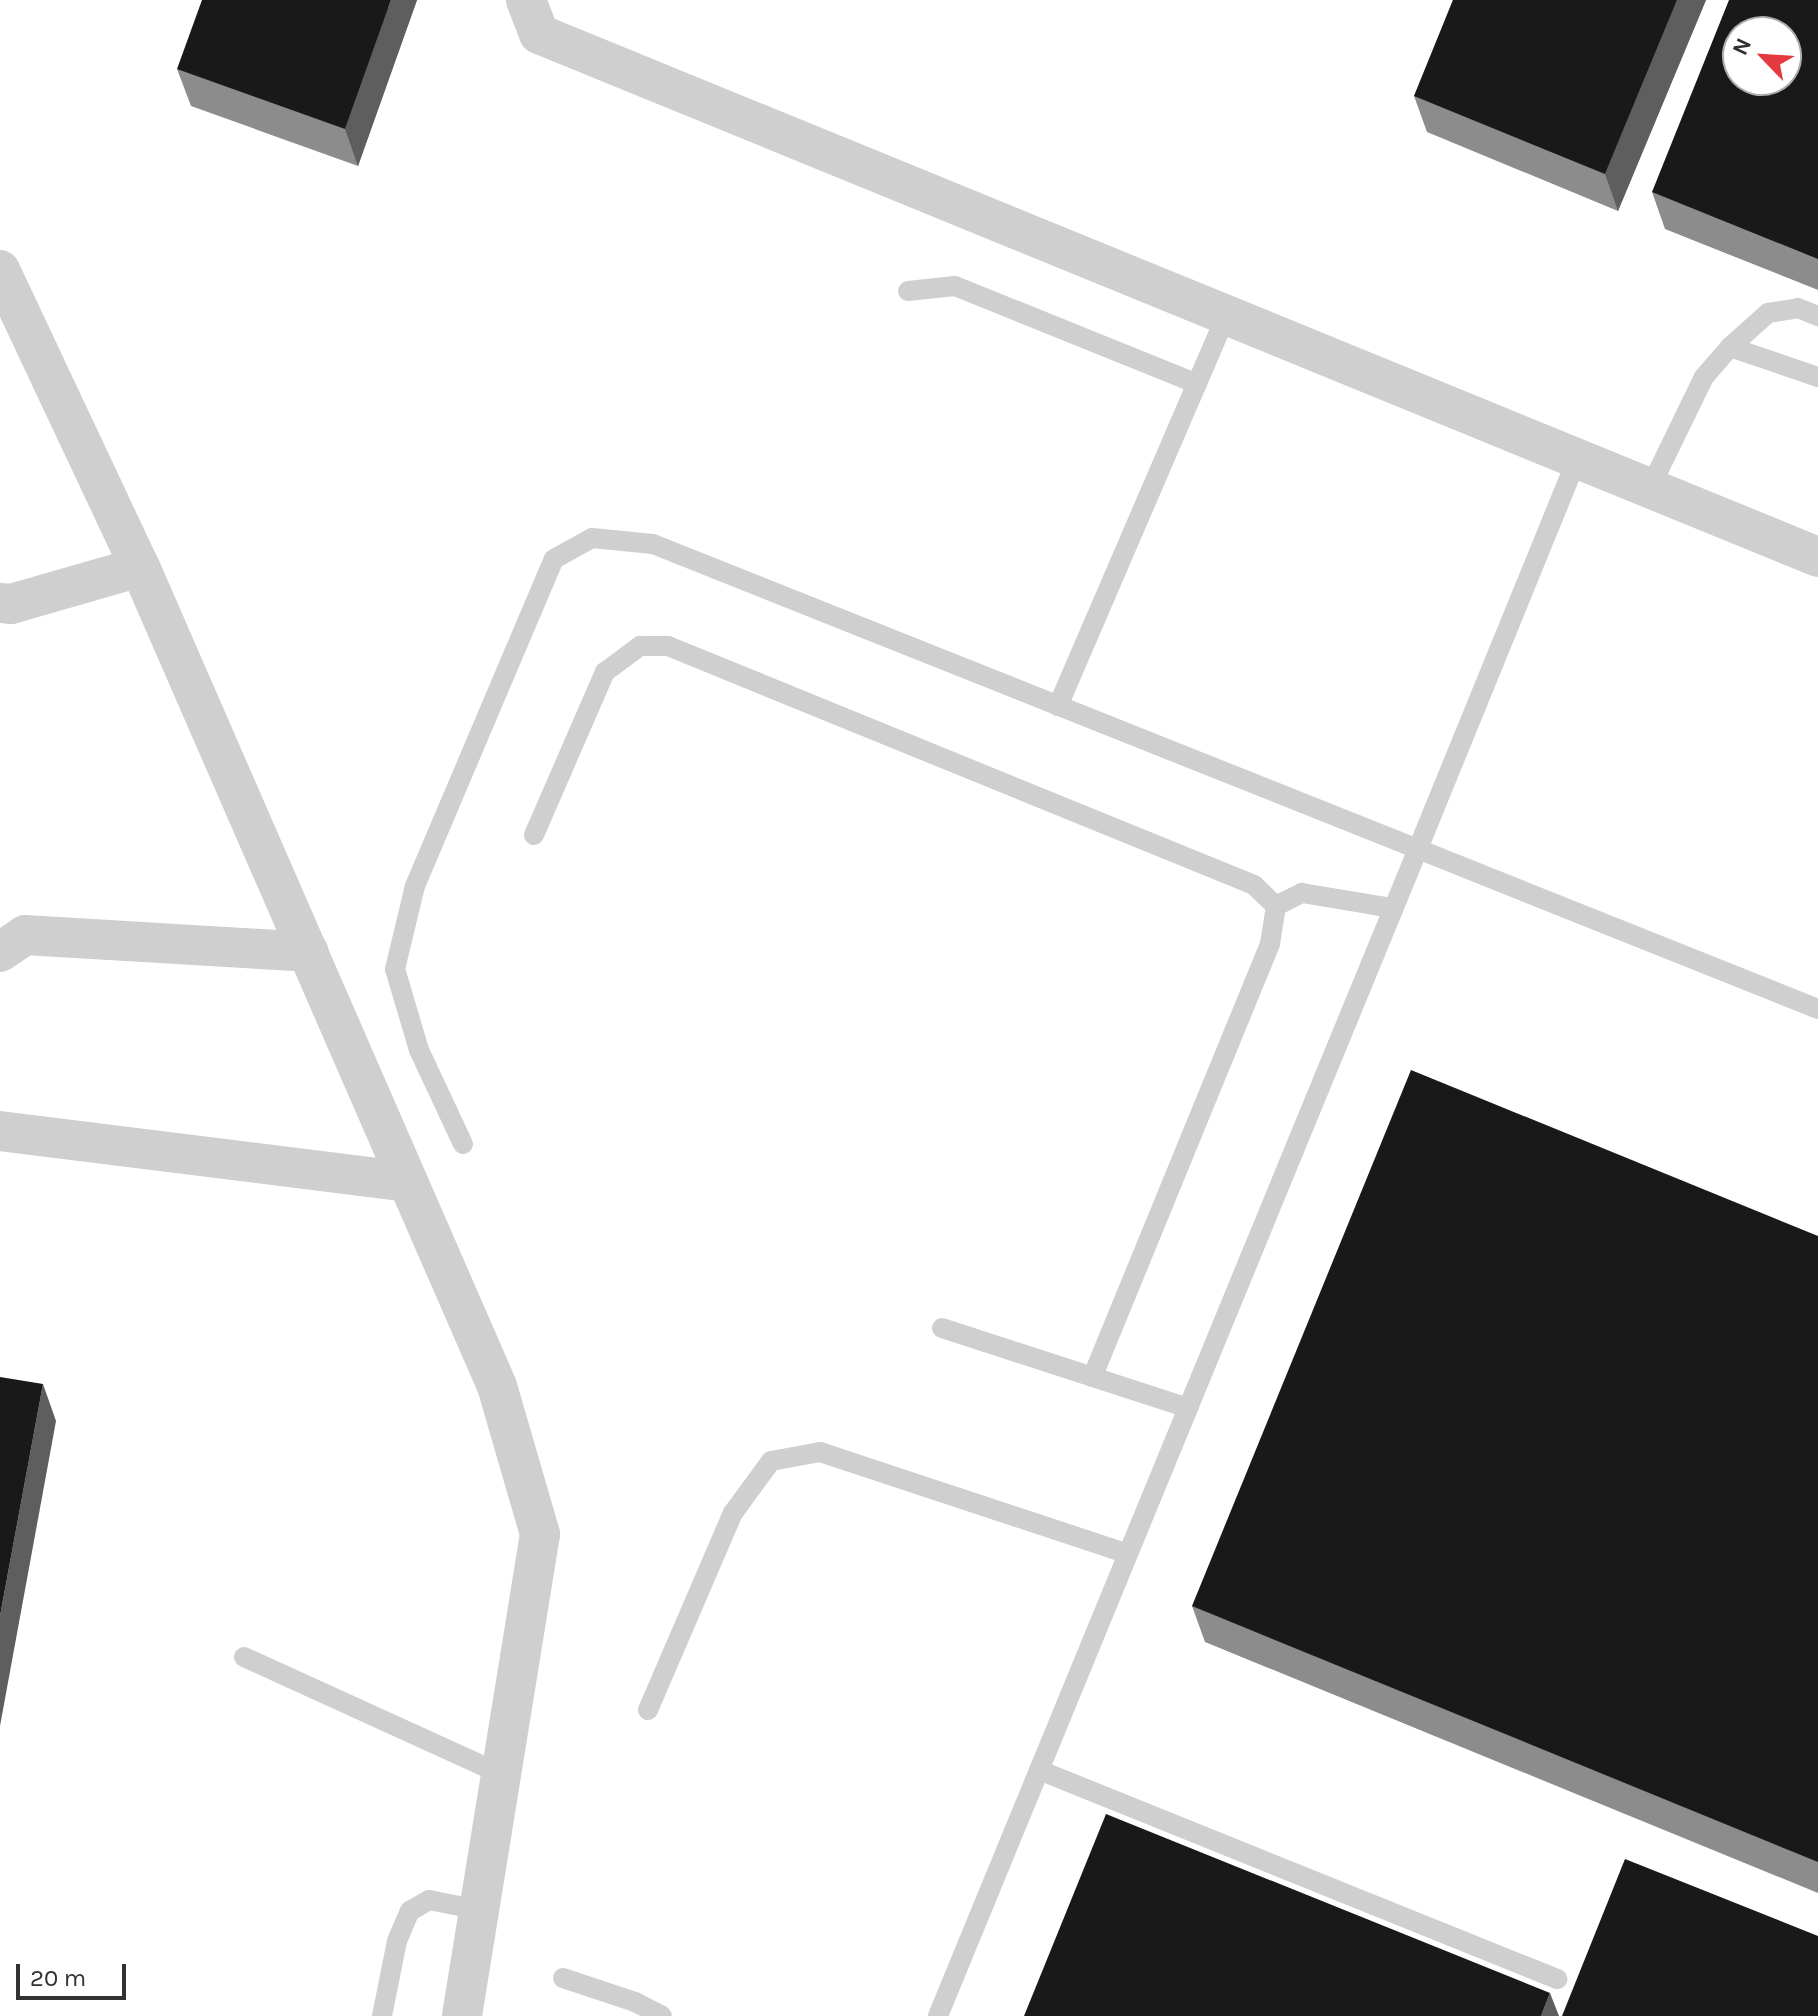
<!DOCTYPE html>
<html>
<head>
<meta charset="utf-8">
<style>
	body { margin:0 }
	#map { position:relative; width:1818px; height:2016px; overflow:hidden; background:#fff; font-family:Karla,sans-serif }
	div>[style] { position:absolute }
	.service>* { height:20px; margin:-10px; padding:0 10px; transform-origin:10px; border-radius:10px; background:#cfcfcf }
	.minor>* { height:40px; margin:-20px; padding:0 20px; transform-origin:20px; border-radius:20px; background:#cfcfcf }
	.wall>* { inset:0; background:#8c8c8c }
	.shaded-wall>* { inset:0; background:#5e5e5e }
	.building>* { inset:0; background:#191919 }
	span { translate:-50% -50%; white-space:nowrap; text-align:center; line-height:1.15; -webkit-text-stroke:8px #fff; paint-order:stroke }
	.north { position:absolute; left:1722px; top:16px; width:80px; height:80px; box-sizing:border-box; background:#fff; border:2px solid #adadad; border-radius:50%; rotate:295deg; font-size:22px; font-weight:700; line-height:32px; text-align:center; color:#323232 }
	.north::after { content:''; display:block; margin:auto; width:28px; height:36px; background:#e33a40; clip-path:polygon(50% 0,100% 100%,50% 72%,0 100%) }
	.scale { position:absolute; left:16px; top:1964px; width:110px; height:36px; box-sizing:border-box; border:4px solid #323232; border-top:0; padding-left:10px; font-size:24px; line-height:28px; white-space:nowrap; color:#323232; -webkit-text-stroke:6px #fff; paint-order:stroke }
</style>
</head>
<body>
<div id="map">
	<div class="service">
		<div style="left:908px;top:291px;width:47px;rotate:-6.1deg"></div>
		<div style="left:955px;top:286px;width:261px;rotate:22deg"></div>
		<div style="left:1730px;top:347px;width:51px;rotate:-41.8deg"></div>
		<div style="left:1768px;top:313px;width:30px;rotate:-9deg"></div>
		<div style="left:1798px;top:308px;width:22px;rotate:22deg"></div>
		<div style="left:1577px;top:459px;width:421px;rotate:112.2deg"></div>
		<div style="left:1418px;top:849px;width:431px;rotate:21.8deg"></div>
		<div style="left:1650px;top:488px;width:123px;rotate:-64.1deg"></div>
		<div style="left:1704px;top:377px;width:40px;rotate:-49deg"></div>
		<div style="left:1730px;top:347px;width:93px;rotate:18.8deg"></div>
		<div style="left:1058px;top:706px;width:426px;rotate:-66.7deg"></div>
		<div style="left:534px;top:835px;width:178px;rotate:-66.5deg"></div>
		<div style="left:605px;top:672px;width:44px;rotate:-36.6deg"></div>
		<div style="left:640px;top:646px;width:28px"></div>
		<div style="left:668px;top:646px;width:633px;rotate:22.19deg"></div>
		<div style="left:1254px;top:885px;width:30px;rotate:44deg"></div>
		<div style="left:1276px;top:906px;width:38px;rotate:99deg"></div>
		<div style="left:1270px;top:944px;width:468px;rotate:112.3deg"></div>
		<div style="left:1276px;top:906px;width:29px;rotate:-27deg"></div>
		<div style="left:1302px;top:893px;width:92px;rotate:9.4deg"></div>
		<div style="left:463px;top:1144px;width:104px;rotate:-115.1deg"></div>
		<div style="left:419px;top:1050px;width:84px;rotate:-106.5deg"></div>
		<div style="left:395px;top:969px;width:85px;rotate:-76.5deg"></div>
		<div style="left:415px;top:886px;width:355px;rotate:-67deg"></div>
		<div style="left:554px;top:559px;width:43px;rotate:-28.9deg"></div>
		<div style="left:592px;top:538px;width:61px;rotate:5.6deg"></div>
		<div style="left:653px;top:544px;width:824px;rotate:21.74deg"></div>
		<div style="left:1418px;top:849px;width:1262px;rotate:112.36deg"></div>
		<div style="left:942px;top:1328px;width:259px;rotate:18deg"></div>
		<div style="left:244px;top:1657px;width:282px;rotate:24.5deg"></div>
		<div style="left:648px;top:1710px;width:215px;rotate:-66.7deg"></div>
		<div style="left:733px;top:1513px;width:64px;rotate:-53.8deg"></div>
		<div style="left:771px;top:1461px;width:50px;rotate:-10.4deg"></div>
		<div style="left:820px;top:1452px;width:324px;rotate:18.3deg"></div>
		<div style="left:1039px;top:1770px;width:559px;rotate:21.97deg"></div>
		<div style="left:563px;top:1978px;width:76px;rotate:18.4deg"></div>
		<div style="left:635px;top:2002px;width:30px;rotate:27deg"></div>
		<div style="left:382px;top:2016px;width:76px;rotate:-78.7deg"></div>
		<div style="left:397px;top:1941px;width:33px;rotate:-67deg"></div>
		<div style="left:410px;top:1911px;width:22px;rotate:-30deg"></div>
		<div style="left:429px;top:1900px;width:51px;rotate:11.3deg"></div>
	</div>
	<div class="minor">
		<div style="left:526px;top:0;width:36px;rotate:69deg"></div>
		<div style="left:539px;top:34px;width:1382px;rotate:22.24deg"></div>
		<div style="left:0;top:270px;width:328px;rotate:64.8deg"></div>
		<div style="left:140px;top:567px;width:893px;rotate:66.45deg"></div>
		<div style="left:497px;top:1386px;width:154px;rotate:73.8deg"></div>
		<div style="left:540px;top:1534px;width:488px;rotate:99.2deg"></div>
		<div style="left:0;top:603px;width:11px;rotate:5deg"></div>
		<div style="left:11px;top:604px;width:134px;rotate:-16deg"></div>
		<div style="left:0;top:952px;width:30px;rotate:-34deg"></div>
		<div style="left:25px;top:935px;width:284px;rotate:3.4deg"></div>
		<div style="left:0;top:1131px;width:411px;rotate:7.1deg"></div>
	</div>
	<div class="wall">
		<div style="clip-path:polygon(417px 0,358px 166px,191px 106px,177px 69px)"></div>
		<div style="clip-path:polygon(1453px 0,1706px 0,1618px 211px,1427px 132px,1414px 96px)"></div>
		<div style="clip-path:polygon(1818px 0,1818px 290px,1665px 229px,1652px 192px)"></div>
		<div style="clip-path:polygon(1818px 1236px,1818px 1893px,1205px 1642px,1192px 1606px)"></div>
	</div>
	<div class="shaded-wall">
		<div style="clip-path:polygon(391px 0,417px 0,358px 166px,345px 129px)"></div>
		<div style="clip-path:polygon(1677px 0,1706px 0,1618px 211px,1605px 174px)"></div>
		<div style="clip-path:polygon(43px 1384px,56px 1421px,0 1726px,0 1616px)"></div>
		<div style="clip-path:polygon(1550px 1993px,1559px 2016px,1541px 2016px)"></div>
	</div>
	<div class="building">
		<div style="clip-path:polygon(202px 0,391px 0,345px 129px,177px 69px)"></div>
		<div style="clip-path:polygon(1453px 0,1677px 0,1605px 174px,1414px 96px)"></div>
		<div style="clip-path:polygon(evenodd,1729px 0,1818px 0,1818px 259px,1652px 192px,1729px 0,1738px 32px,1786px 32px,1786px 80px,1738px 80px,1738px 32px)"></div>
		<div style="clip-path:polygon(1411px 1070px,1818px 1236px,1818px 1862px,1192px 1606px)"></div>
		<div style="clip-path:polygon(0 1377px,43px 1384px,0 1616px)"></div>
		<div style="clip-path:polygon(1106px 1814px,1550px 1993px,1541px 2016px,1024px 2016px)"></div>
		<div style="clip-path:polygon(1625px 1859px,1818px 1936px,1818px 2016px,1562px 2016px)"></div>
	</div>
	<div class="north">N</div>
	<div class="scale">20 m</div>
</div>
</body>
</html>
